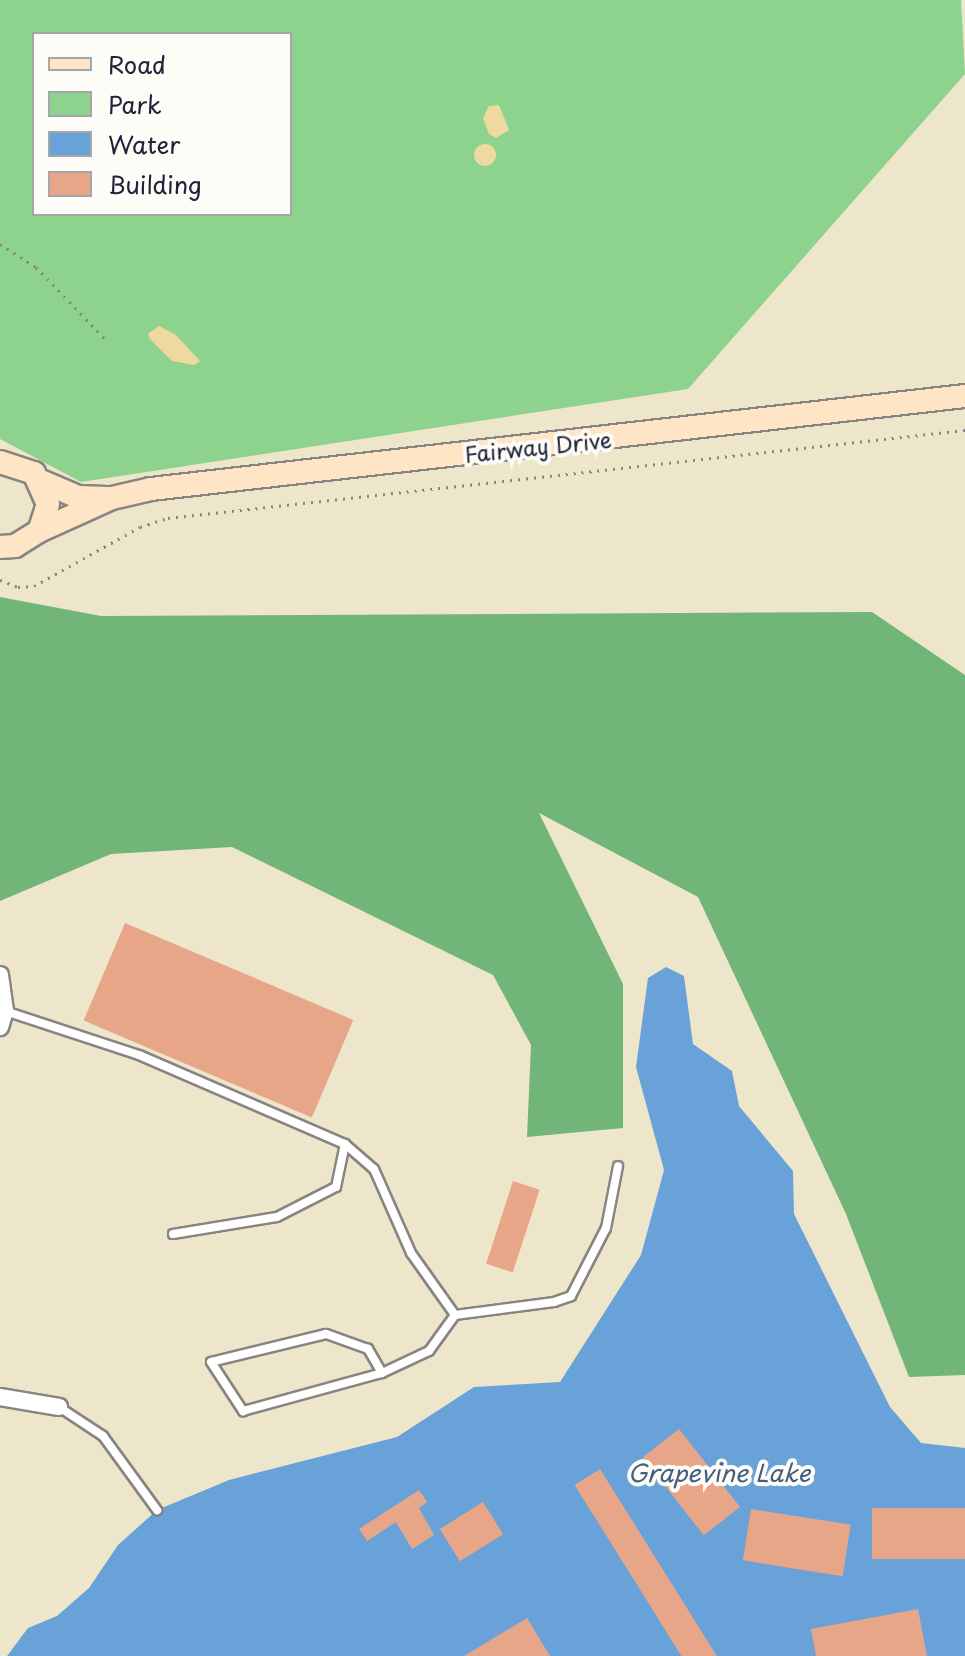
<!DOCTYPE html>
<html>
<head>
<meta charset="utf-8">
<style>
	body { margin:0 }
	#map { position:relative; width:965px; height:1656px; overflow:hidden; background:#eee6ca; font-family:"Playpen Sans",sans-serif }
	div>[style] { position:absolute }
	.green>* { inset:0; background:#8dd38e }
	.forest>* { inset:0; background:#72b579 }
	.sand>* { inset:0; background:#eeda9e }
	.round { border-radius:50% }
	.water>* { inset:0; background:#68a2d8 }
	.building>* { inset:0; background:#e8a689; transform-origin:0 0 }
	.path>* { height:3px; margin-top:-1.5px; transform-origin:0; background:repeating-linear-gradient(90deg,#888482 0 2px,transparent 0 8px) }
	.roads { filter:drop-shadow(2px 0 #888482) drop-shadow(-2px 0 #888482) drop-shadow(0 2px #888482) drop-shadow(0 -2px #888482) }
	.lane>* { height:8px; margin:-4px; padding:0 4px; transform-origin:4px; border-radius:4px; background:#fff }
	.street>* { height:16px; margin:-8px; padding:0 8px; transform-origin:8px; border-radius:8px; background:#fff }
	.secondary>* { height:22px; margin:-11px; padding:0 11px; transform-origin:11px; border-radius:11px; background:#fde5c5 }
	span { translate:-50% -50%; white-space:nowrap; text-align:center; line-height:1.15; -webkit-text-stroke:8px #fdfcf7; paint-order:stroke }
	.street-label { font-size:22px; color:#22223b }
	.water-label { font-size:24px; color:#425c82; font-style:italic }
	.legend { position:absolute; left:32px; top:32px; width:260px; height:184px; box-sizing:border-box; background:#fdfcf7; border:2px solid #a5a5ac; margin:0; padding:10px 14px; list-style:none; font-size:24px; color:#22223b }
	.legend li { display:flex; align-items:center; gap:16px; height:40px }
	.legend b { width:40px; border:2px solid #a5a5ac }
</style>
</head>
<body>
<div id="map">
	<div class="green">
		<div style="clip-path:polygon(evenodd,0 0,961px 0,965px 74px,688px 389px,81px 482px,0 439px,0 0,34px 34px,290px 34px,290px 214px,34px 214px,34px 34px)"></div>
	</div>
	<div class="forest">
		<div style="clip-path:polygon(0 597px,101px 616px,872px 612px,965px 675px,965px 1375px,909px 1377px,846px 1214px,698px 897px,539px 813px,623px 984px,623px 1128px,527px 1137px,531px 1045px,493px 975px,232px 847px,111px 854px,0 901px)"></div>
	</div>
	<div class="sand">
		<div style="clip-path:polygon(499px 105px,509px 130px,496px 138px,489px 134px,483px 118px,489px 106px)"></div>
		<div class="round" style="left:474px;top:144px;width:22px;height:22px"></div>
		<div style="clip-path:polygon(159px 326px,176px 335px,200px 361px,194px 365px,172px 361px,150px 339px,148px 334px)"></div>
	</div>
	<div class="water">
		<div style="clip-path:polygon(666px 967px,684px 976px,693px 1044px,732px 1071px,739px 1106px,793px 1171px,794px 1214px,890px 1407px,921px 1443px,965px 1448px,965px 1656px,7px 1656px,28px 1628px,57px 1616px,89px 1588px,118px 1545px,157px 1510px,229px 1480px,397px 1437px,474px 1387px,560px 1382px,641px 1255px,664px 1170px,636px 1067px,648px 978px)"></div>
	</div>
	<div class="building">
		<div style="left:125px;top:923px;width:248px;height:106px;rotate:23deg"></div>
		<div style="left:513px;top:1181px;width:28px;height:87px;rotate:18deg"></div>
		<div style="left:679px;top:1429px;width:99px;height:46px;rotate:52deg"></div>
		<div style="left:600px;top:1469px;width:221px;height:30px;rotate:58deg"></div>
		<div style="clip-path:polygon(419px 1490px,427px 1502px,419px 1508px,434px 1535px,412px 1549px,396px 1522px,367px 1541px,359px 1529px)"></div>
		<div style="left:483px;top:1502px;width:38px;height:51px;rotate:58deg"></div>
		<div style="left:965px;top:1508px;width:51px;height:93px;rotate:90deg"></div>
		<div style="left:751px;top:1509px;width:101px;height:52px;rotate:9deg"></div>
		<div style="clip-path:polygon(918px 1609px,927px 1656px,816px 1656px,811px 1629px)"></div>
		<div style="clip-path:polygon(527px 1618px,550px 1656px,464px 1656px)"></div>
	</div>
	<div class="path">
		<div style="left:0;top:244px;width:43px;rotate:32.6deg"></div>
		<div style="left:36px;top:267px;width:103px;rotate:46.2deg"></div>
		<div style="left:0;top:580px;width:19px;rotate:21deg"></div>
		<div style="left:18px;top:587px;width:16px;rotate:-4deg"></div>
		<div style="left:34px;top:586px;width:121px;rotate:-29.1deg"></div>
		<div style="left:140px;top:527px;width:29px;rotate:-18deg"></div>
		<div style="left:168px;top:518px;width:802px;rotate:-6.3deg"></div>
	</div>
	<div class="roads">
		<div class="lane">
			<div style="left:5px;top:1011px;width:141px;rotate:18.2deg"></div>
			<div style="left:139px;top:1055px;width:224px;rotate:23.4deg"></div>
			<div style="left:345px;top:1144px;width:38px;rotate:41deg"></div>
			<div style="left:374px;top:1169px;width:92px;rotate:66.2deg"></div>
			<div style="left:411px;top:1253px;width:76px;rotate:54.6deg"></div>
			<div style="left:455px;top:1315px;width:100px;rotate:-7.5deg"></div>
			<div style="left:554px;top:1302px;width:18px;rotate:-19deg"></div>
			<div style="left:571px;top:1296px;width:76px;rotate:-62.8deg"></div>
			<div style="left:606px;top:1228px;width:63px;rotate:-79deg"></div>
			<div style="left:173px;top:1234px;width:105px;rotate:-9.3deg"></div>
			<div style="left:277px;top:1217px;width:66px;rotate:-27deg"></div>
			<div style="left:336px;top:1187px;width:44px;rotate:-78.2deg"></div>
			<div style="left:382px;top:1373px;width:28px;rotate:-120deg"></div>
			<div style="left:368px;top:1349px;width:45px;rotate:-160.3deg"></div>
			<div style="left:326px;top:1334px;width:118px;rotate:166.3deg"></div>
			<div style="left:211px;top:1362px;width:59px;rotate:56.9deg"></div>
			<div style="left:243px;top:1411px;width:144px;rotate:-15.3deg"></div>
			<div style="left:382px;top:1373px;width:52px;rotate:-25.1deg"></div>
			<div style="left:429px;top:1351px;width:44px;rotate:-54.2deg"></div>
			<div style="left:59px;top:1407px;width:53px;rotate:33.4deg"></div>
			<div style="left:103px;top:1436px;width:92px;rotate:53.9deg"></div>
		</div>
		<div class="street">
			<div style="left:0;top:975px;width:36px;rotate:82deg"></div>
			<div style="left:5px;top:1011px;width:17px;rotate:107deg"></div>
			<div style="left:0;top:1397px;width:60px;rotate:9.6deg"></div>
		</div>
		<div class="secondary">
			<div style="left:0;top:462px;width:36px;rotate:18deg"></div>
			<div style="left:34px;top:473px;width:34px;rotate:66deg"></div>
			<div style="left:48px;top:504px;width:28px;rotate:108deg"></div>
			<div style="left:39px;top:531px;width:28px;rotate:148deg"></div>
			<div style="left:15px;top:546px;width:15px;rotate:176deg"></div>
			<div style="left:41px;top:481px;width:40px;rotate:23.4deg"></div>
			<div style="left:78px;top:497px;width:29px;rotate:2deg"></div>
			<div style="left:39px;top:531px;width:80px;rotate:-24.3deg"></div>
			<div style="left:112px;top:498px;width:40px;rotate:-13deg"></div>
			<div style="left:151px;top:489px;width:819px;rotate:-6.52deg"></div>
		</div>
	</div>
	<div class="street-label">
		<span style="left:538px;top:446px;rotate:-6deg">Fairway Drive</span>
	</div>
	<div class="water-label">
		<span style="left:719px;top:1473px">Grapevine Lake</span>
	</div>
	<ul class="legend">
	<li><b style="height:10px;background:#fde5c5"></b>Road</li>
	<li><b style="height:22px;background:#8dd38e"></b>Park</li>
	<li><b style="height:22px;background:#68a2d8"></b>Water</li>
	<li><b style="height:22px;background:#e8a689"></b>Building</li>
	</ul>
</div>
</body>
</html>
